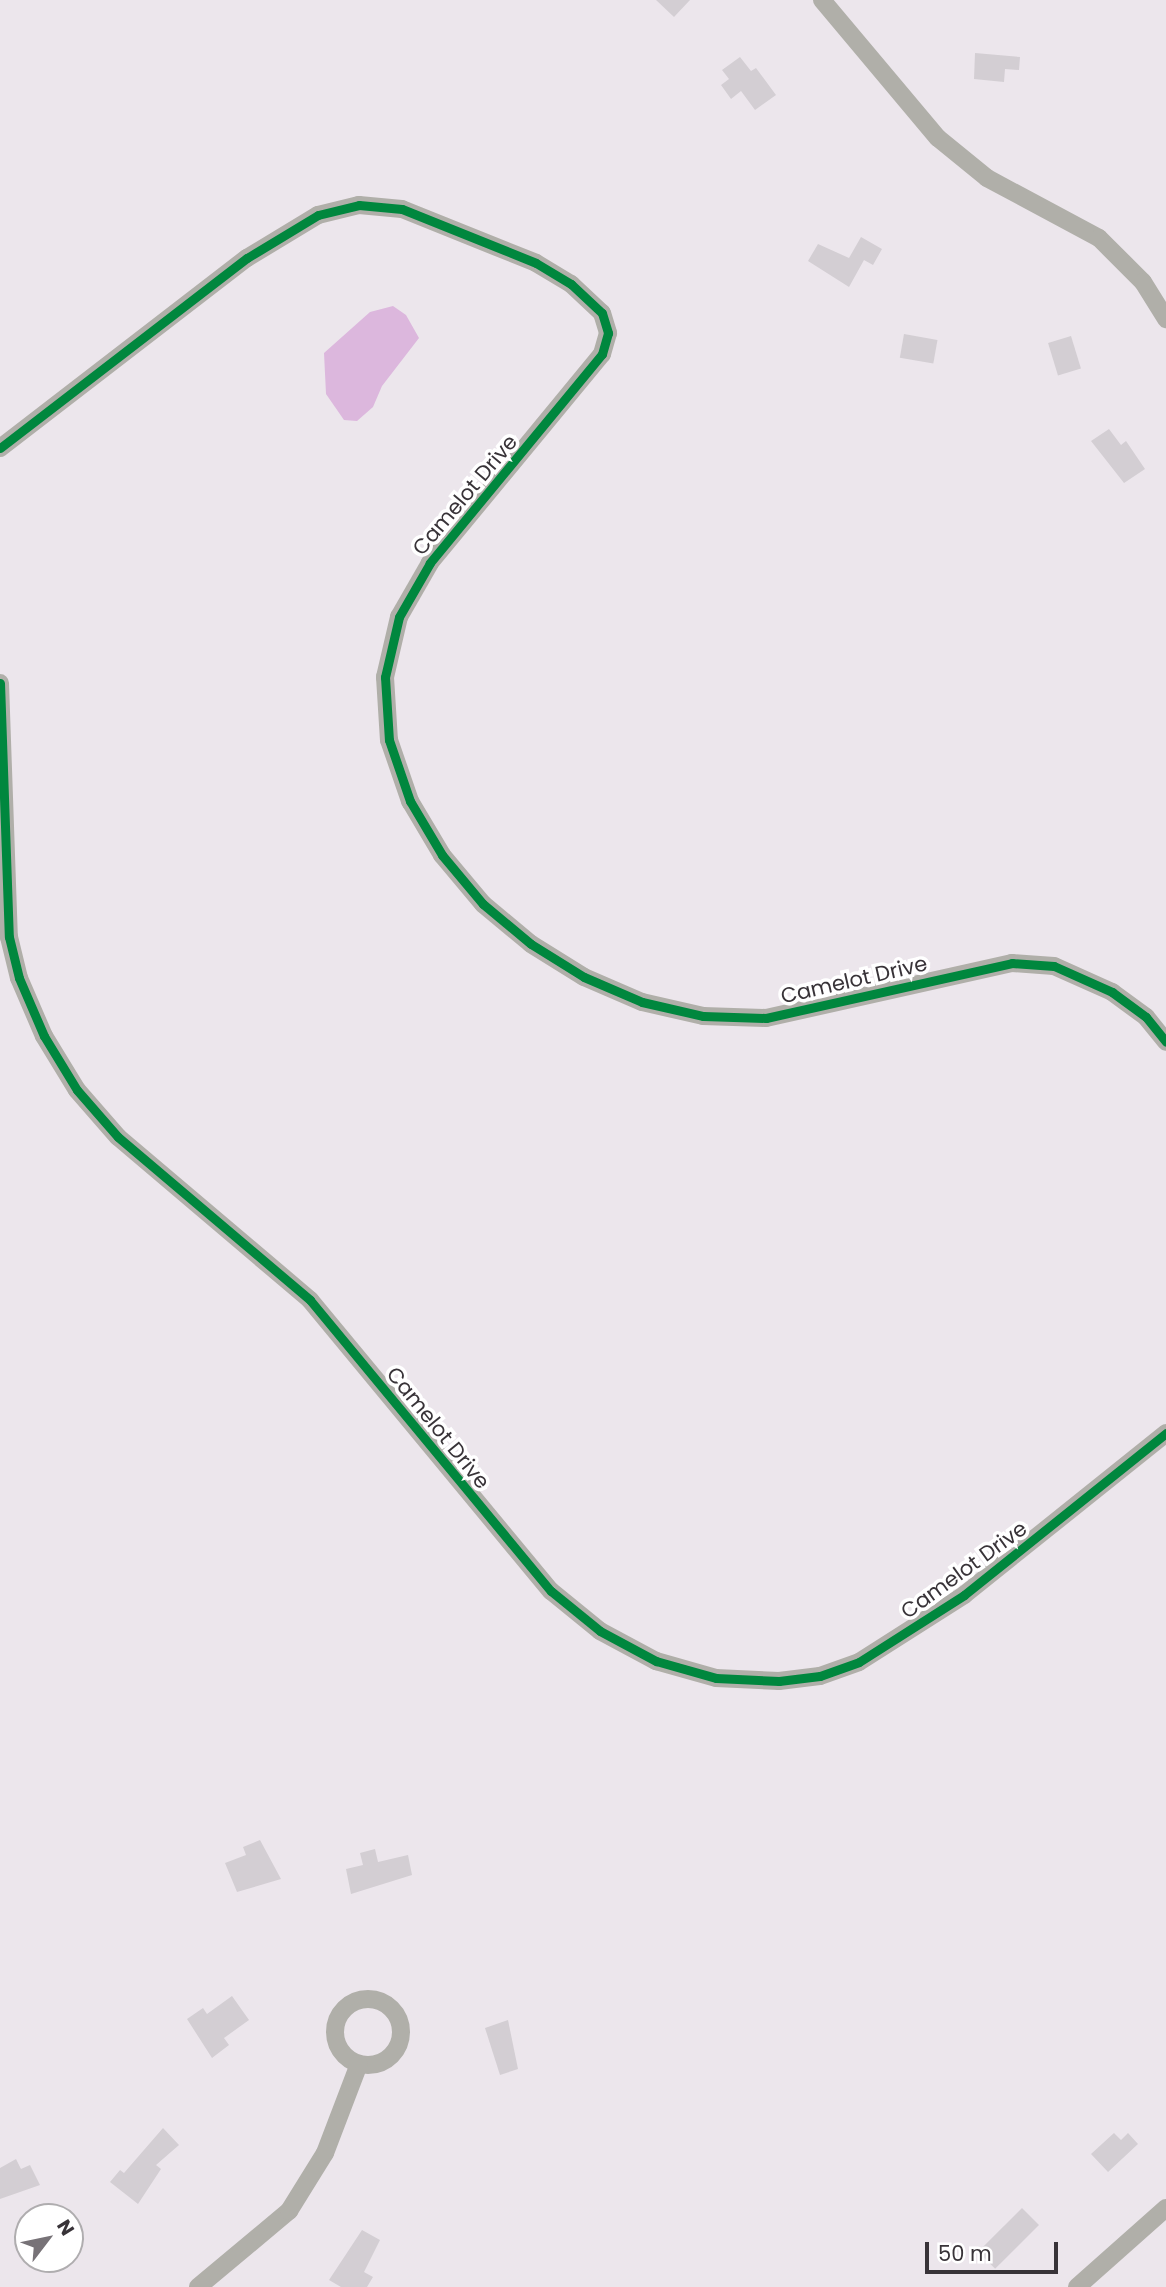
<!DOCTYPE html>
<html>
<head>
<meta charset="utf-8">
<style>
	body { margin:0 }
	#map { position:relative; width:1166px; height:2287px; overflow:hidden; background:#ece6ec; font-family:Poppins,sans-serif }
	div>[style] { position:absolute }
	.water>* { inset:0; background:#dcb7dd }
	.building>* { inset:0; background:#d3ced3; transform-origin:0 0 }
	.street>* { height:18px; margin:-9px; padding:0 9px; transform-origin:9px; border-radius:9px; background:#b0afa9 }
	.street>.ring { margin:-9px; padding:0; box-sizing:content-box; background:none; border:18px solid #b0afa9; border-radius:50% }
	.cycleway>* { height:9px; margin:-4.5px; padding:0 4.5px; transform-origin:4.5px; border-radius:4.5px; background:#00873e }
	span { translate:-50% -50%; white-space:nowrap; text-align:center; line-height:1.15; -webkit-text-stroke:7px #fff; paint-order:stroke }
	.street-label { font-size:21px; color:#383338 }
	.north { position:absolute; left:14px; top:2203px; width:70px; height:70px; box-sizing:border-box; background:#fff; border:2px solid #afadaf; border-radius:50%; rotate:58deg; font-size:19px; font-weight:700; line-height:28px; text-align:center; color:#383338 }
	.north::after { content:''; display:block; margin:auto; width:24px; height:32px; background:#777277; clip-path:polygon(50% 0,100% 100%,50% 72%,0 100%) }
	.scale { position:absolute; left:925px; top:2242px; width:133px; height:32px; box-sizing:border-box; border:4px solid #383338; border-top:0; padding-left:9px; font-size:21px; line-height:24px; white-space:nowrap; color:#383338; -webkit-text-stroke:5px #fff; paint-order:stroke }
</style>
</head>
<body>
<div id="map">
	<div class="water">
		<div style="clip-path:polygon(393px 306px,406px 315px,419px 338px,382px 386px,373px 407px,357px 421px,344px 420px,326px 394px,324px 353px,370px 312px)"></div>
	</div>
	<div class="building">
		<div style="clip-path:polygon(656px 0,690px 0,674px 17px)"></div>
		<div style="clip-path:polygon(975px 53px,1020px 57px,1019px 70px,1005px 69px,1004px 82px,974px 79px)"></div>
		<div style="clip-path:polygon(740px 57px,751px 71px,756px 68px,776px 95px,755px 110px,741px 91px,731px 99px,721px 85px,729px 79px,722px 70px)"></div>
		<div style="clip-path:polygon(861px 237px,882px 249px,873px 265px,864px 260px,849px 287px,808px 261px,818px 244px,849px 258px)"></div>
		<div style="left:904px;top:334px;width:34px;height:24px;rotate:10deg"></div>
		<div style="left:1071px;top:336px;width:34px;height:24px;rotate:73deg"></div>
		<div style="clip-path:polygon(1109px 429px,1121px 445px,1126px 441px,1145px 469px,1124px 483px,1091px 441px)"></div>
		<div style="clip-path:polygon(260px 1840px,281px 1879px,237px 1892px,225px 1863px,246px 1855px,243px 1847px)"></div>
		<div style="clip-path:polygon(375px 1849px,378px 1862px,408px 1855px,412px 1875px,351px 1894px,346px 1869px,363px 1865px,360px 1853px)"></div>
		<div style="clip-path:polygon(232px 1996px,249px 2020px,224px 2038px,229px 2045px,212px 2058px,187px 2019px,203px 2008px,207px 2014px)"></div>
		<div style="clip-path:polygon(508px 2020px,518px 2069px,500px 2075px,485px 2028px)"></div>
		<div style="clip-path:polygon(163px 2128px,179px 2145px,156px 2165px,161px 2169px,138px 2204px,110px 2182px,120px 2170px,124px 2173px)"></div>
		<div style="clip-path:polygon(1114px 2133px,1121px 2140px,1128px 2133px,1138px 2144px,1108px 2172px,1091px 2154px)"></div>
		<div style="clip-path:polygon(16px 2159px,21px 2169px,30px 2165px,40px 2185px,0 2199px,0 2168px)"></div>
		<div style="left:1022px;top:2208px;width:24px;height:62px;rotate:45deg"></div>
		<div style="clip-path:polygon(362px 2230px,380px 2240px,364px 2272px,373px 2277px,367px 2287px,341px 2287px,329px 2280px)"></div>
	</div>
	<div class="street">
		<div style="left:822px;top:0;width:180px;rotate:50deg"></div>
		<div style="left:938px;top:138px;width:63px;rotate:39.2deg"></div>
		<div style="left:987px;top:178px;width:127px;rotate:28.2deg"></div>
		<div style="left:1099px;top:238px;width:62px;rotate:45deg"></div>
		<div style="left:1143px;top:282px;width:44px;rotate:58.1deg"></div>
		<div style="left:0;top:448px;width:312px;rotate:-37.6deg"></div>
		<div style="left:247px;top:258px;width:83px;rotate:-31.2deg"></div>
		<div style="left:318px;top:215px;width:42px;rotate:-13.7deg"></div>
		<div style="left:359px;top:205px;width:43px;rotate:5.3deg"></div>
		<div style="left:402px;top:209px;width:144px;rotate:21.9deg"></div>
		<div style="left:536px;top:263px;width:41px;rotate:31deg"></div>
		<div style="left:571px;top:284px;width:42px;rotate:43.1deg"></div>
		<div style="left:602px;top:313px;width:21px;rotate:73deg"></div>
		<div style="left:608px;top:333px;width:22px;rotate:106deg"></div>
		<div style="left:602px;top:354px;width:271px;rotate:129.5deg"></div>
		<div style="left:430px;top:563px;width:62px;rotate:119.9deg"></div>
		<div style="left:399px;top:617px;width:62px;rotate:103.1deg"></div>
		<div style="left:385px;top:677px;width:63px;rotate:86.4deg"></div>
		<div style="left:389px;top:740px;width:65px;rotate:71deg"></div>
		<div style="left:410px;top:801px;width:63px;rotate:59.3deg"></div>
		<div style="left:442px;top:855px;width:64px;rotate:50.1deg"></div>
		<div style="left:483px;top:904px;width:62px;rotate:39.8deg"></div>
		<div style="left:531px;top:944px;width:62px;rotate:31.9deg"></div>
		<div style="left:584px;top:977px;width:63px;rotate:23.3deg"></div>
		<div style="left:642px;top:1002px;width:63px;rotate:12.9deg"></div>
		<div style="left:703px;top:1016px;width:63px;rotate:1.8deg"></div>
		<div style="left:766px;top:1018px;width:252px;rotate:-12.6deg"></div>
		<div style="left:1012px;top:963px;width:42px;rotate:4.1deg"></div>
		<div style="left:1054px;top:966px;width:64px;rotate:24.1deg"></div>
		<div style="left:1112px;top:992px;width:42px;rotate:36.3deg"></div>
		<div style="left:1146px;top:1017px;width:32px;rotate:51deg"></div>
		<div style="left:0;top:683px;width:254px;rotate:88deg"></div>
		<div style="left:9px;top:937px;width:42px;rotate:76.3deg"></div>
		<div style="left:19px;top:978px;width:63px;rotate:66.7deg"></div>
		<div style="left:44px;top:1036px;width:63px;rotate:58.6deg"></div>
		<div style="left:77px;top:1090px;width:62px;rotate:48.9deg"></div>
		<div style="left:118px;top:1137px;width:252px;rotate:40.3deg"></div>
		<div style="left:310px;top:1300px;width:378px;rotate:50.4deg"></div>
		<div style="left:551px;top:1591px;width:63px;rotate:39.2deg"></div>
		<div style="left:600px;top:1631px;width:64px;rotate:28.2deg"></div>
		<div style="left:656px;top:1661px;width:62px;rotate:15.8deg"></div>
		<div style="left:716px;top:1678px;width:63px;rotate:2.7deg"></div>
		<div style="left:779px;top:1681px;width:41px;rotate:-7deg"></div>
		<div style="left:820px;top:1676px;width:41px;rotate:-19.7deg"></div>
		<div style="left:859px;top:1662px;width:125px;rotate:-32.5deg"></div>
		<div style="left:964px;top:1595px;width:259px;rotate:-38.7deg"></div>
		<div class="ring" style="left:335px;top:1999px;width:48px;height:48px"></div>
		<div style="left:198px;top:2287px;width:119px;rotate:-39.9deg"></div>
		<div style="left:289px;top:2211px;width:68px;rotate:-58.2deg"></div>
		<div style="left:325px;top:2153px;width:95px;rotate:-69.1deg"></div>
		<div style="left:1077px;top:2287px;width:119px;rotate:-41.6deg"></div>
	</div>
	<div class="cycleway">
		<div style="left:0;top:448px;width:312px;rotate:-37.6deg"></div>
		<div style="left:247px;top:258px;width:83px;rotate:-31.2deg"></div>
		<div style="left:318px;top:215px;width:42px;rotate:-13.7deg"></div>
		<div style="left:359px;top:205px;width:43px;rotate:5.3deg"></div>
		<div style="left:402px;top:209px;width:144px;rotate:21.9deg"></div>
		<div style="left:536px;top:263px;width:41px;rotate:31deg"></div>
		<div style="left:571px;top:284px;width:42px;rotate:43.1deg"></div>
		<div style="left:602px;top:313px;width:21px;rotate:73deg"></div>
		<div style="left:608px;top:333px;width:22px;rotate:106deg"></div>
		<div style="left:602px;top:354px;width:271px;rotate:129.5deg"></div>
		<div style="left:430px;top:563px;width:62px;rotate:119.9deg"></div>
		<div style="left:399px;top:617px;width:62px;rotate:103.1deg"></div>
		<div style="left:385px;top:677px;width:63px;rotate:86.4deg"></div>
		<div style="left:389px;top:740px;width:65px;rotate:71deg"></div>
		<div style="left:410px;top:801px;width:63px;rotate:59.3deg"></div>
		<div style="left:442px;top:855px;width:64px;rotate:50.1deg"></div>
		<div style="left:483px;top:904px;width:62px;rotate:39.8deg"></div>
		<div style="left:531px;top:944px;width:62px;rotate:31.9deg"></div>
		<div style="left:584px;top:977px;width:63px;rotate:23.3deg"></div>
		<div style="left:642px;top:1002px;width:63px;rotate:12.9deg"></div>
		<div style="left:703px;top:1016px;width:63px;rotate:1.8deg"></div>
		<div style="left:766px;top:1018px;width:252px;rotate:-12.6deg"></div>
		<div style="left:1012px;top:963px;width:42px;rotate:4.1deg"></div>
		<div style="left:1054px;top:966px;width:64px;rotate:24.1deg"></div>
		<div style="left:1112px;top:992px;width:42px;rotate:36.3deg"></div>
		<div style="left:1146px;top:1017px;width:32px;rotate:51deg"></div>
		<div style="left:0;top:683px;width:254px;rotate:88deg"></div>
		<div style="left:9px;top:937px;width:42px;rotate:76.3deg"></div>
		<div style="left:19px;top:978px;width:63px;rotate:66.7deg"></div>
		<div style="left:44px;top:1036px;width:63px;rotate:58.6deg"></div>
		<div style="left:77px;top:1090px;width:62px;rotate:48.9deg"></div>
		<div style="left:118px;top:1137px;width:252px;rotate:40.3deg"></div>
		<div style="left:310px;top:1300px;width:378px;rotate:50.4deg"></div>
		<div style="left:551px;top:1591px;width:63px;rotate:39.2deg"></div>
		<div style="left:600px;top:1631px;width:64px;rotate:28.2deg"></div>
		<div style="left:656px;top:1661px;width:62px;rotate:15.8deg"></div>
		<div style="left:716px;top:1678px;width:63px;rotate:2.7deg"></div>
		<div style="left:779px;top:1681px;width:41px;rotate:-7deg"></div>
		<div style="left:820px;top:1676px;width:41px;rotate:-19.7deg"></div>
		<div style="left:859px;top:1662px;width:125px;rotate:-32.5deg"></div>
		<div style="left:964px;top:1595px;width:259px;rotate:-38.7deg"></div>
	</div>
	<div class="street-label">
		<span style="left:465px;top:495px;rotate:-50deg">Camelot Drive</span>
		<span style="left:854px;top:980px;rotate:-13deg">Camelot Drive</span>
		<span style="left:438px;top:1428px;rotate:51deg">Camelot Drive</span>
		<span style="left:964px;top:1570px;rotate:-36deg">Camelot Drive</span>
	</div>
	<div class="north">N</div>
	<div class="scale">50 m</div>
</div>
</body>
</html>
